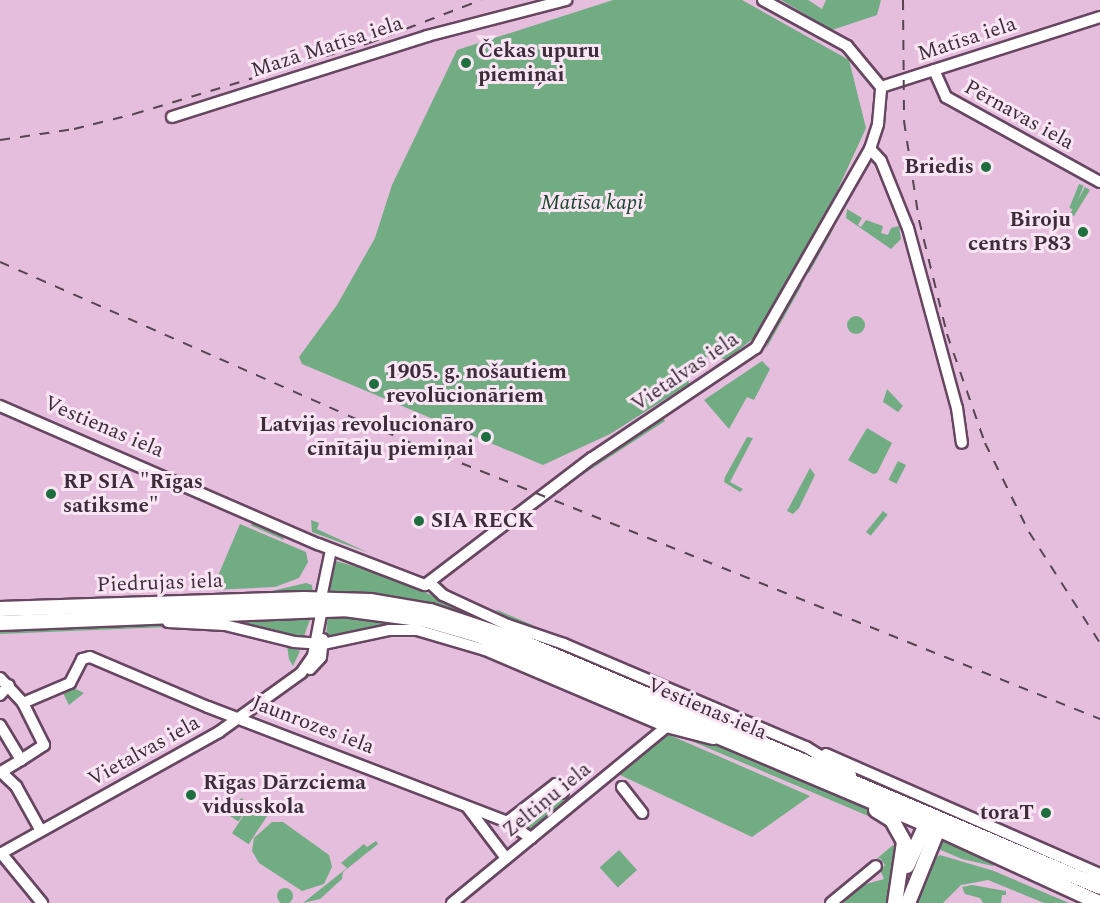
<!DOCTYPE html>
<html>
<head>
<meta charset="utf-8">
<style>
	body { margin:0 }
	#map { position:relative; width:1100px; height:903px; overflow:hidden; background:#e5bedd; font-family:Spectral,serif }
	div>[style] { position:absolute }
	.green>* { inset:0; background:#71ac83; transform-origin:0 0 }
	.round { border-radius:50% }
	.roads { filter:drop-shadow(2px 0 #674661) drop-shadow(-2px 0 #674661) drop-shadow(0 2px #674661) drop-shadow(0 -2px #674661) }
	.minor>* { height:10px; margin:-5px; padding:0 5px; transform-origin:5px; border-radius:5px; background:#fff }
	.major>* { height:14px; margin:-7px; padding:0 7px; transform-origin:7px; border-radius:7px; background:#fff }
	.rail>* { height:2px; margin-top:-1px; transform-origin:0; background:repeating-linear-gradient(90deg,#564453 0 10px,transparent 0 20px) }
	.dots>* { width:16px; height:16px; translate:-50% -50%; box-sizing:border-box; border:3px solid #fae5f5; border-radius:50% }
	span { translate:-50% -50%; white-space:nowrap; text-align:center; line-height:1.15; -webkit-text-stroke:6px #fae5f5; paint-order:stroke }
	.street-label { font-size:21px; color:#3c2d39 }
	.poi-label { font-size:21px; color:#3c2d39; font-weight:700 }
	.left { translate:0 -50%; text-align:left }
	.right { translate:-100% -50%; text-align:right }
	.park-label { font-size:21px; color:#174629; font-style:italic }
</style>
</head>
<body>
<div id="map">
	<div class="green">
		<div style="clip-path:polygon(613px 0,742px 0,849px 60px,866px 128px,837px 191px,755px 337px,726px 360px,714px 355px,698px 359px,688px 373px,689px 384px,610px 434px,543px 465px,302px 364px,299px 357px,337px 305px,375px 238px,392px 185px,457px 50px)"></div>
		<div style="clip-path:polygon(781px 0,808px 0,822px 9px,826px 0,881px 0,877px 15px,832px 30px)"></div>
		<div style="left:1079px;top:184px;width:5px;height:26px;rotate:22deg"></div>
		<div style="clip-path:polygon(1085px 187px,1090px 190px,1074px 216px,1070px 214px)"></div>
		<div style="clip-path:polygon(847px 209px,862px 218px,858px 225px,861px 227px,866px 220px,883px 226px,881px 233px,888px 235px,891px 228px,899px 226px,901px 239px,891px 249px,846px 218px)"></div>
		<div style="clip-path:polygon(834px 228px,809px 273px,806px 271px,829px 231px)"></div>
		<div style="clip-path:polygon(799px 284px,802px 285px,766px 349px,770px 336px)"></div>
		<div class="round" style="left:847px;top:316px;width:18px;height:18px"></div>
		<div style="clip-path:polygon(762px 361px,770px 369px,754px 400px,747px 397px,729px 429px,704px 400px)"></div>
		<div style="clip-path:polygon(887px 389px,903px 406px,898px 412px,883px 402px)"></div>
		<div style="clip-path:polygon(663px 417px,665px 421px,556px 492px,583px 470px)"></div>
		<div style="clip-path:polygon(867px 428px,892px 443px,877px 473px,873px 474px,848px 460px)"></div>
		<div style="clip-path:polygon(747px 437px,753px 438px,730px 482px,743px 489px,740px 492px,724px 482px,725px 477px)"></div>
		<div style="left:898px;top:461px;width:9px;height:21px;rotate:27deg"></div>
		<div style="clip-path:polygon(810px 468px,815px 475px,799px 508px,793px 514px,787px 511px)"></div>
		<div style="left:883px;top:511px;width:6px;height:27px;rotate:39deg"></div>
		<div style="clip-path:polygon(311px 520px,319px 523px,317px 529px,369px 553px,312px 532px)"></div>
		<div style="clip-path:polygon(256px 523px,282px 534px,284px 540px,250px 525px)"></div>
		<div style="clip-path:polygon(240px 524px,306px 552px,308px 562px,299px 578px,275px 587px,212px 590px)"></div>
		<div style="clip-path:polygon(336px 561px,385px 575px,532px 639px,432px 605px,330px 593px,331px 567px)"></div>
		<div style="clip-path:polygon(306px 583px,312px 585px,313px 593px,185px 599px,184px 595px,267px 592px)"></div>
		<div style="clip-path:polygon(495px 609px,558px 636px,507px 620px)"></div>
		<div style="clip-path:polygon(328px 613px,447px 629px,521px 657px,425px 629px,330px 639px,326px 637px)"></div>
		<div style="clip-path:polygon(312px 614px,303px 639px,208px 618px)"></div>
		<div style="clip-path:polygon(163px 623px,191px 626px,0 634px,0 628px)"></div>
		<div style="clip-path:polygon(287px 646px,300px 651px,293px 666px,289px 659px)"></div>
		<div style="clip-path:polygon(324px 657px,321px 669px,254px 714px,317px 666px)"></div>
		<div style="clip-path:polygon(71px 687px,84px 693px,69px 705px,62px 691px)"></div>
		<div style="clip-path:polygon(676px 701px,693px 704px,806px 750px,829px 765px)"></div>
		<div style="clip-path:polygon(667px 734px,725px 759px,810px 796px,752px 837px,618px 774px)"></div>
		<div style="clip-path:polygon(682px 737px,717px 745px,876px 812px,892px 826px)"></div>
		<div style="clip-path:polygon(552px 790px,566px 793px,570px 799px,531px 831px,514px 823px)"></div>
		<div style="left:241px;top:798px;width:11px;height:21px;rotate:34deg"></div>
		<div style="left:251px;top:804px;width:20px;height:35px;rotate:33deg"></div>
		<div style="clip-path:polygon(272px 822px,283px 822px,329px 855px,332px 867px,324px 884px,302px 891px,259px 863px,252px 851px,254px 838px)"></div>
		<div style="clip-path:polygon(376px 841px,378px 844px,343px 872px,342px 879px,320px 899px,303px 903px,347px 868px,341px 863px,364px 844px,367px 847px)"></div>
		<div style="clip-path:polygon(944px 841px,966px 847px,995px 863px,993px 866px,962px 859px,936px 848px)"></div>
		<div style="clip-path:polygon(893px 845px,897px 847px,896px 861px,886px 903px,844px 903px,859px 886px,884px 879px,880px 870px,885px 865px,880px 858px,874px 861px)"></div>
		<div style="left:619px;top:850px;width:27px;height:26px;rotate:48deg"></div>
		<div style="clip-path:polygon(940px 855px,994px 871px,1069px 903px,1044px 903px,988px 880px,961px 885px,943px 903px,917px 903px,934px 859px)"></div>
		<div style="clip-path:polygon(1016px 872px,1069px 895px,1082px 903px,1016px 875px)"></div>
		<div style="clip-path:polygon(972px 885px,1006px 891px,1006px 895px,1002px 895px,1001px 903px,983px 903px,980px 898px,965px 894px,962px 887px)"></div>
		<div class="round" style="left:277px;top:888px;width:16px;height:16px"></div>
	</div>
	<div class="roads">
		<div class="minor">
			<div style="left:763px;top:0;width:96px;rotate:28.7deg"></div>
			<div style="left:847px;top:46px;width:53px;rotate:50.3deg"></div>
			<div style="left:934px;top:70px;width:30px;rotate:66deg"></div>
			<div style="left:946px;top:97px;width:176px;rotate:28.9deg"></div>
			<div style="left:881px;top:87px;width:230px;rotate:-17.7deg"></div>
			<div style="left:172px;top:117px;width:268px;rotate:-17.6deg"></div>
			<div style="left:427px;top:36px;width:144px;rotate:-14.5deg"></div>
			<div style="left:870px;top:149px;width:16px;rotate:47deg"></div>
			<div style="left:881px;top:161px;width:72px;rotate:68.1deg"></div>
			<div style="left:908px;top:228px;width:187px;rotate:74.8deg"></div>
			<div style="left:957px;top:408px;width:35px;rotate:82deg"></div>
			<div style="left:0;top:406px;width:347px;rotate:23.5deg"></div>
			<div style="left:318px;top:544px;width:115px;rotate:21deg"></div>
			<div style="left:425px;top:585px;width:210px;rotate:-37.3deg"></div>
			<div style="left:592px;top:458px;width:197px;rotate:-33.9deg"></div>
			<div style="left:756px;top:348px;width:229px;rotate:-60.2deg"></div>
			<div style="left:870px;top:149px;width:26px;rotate:-72deg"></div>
			<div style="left:878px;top:124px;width:37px;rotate:-85deg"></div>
			<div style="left:430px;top:583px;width:18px;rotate:43deg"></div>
			<div style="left:443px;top:595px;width:72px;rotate:24.8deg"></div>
			<div style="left:508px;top:625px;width:59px;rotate:18.7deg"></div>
			<div style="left:564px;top:644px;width:263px;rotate:23.1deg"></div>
			<div style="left:806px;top:747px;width:53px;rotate:31.9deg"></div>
			<div style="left:322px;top:593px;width:44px;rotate:-78.2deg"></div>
			<div style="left:168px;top:622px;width:57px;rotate:3deg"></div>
			<div style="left:225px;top:625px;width:71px;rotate:13.8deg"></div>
			<div style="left:294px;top:642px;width:29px;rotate:4deg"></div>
			<div style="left:323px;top:644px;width:67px;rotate:-12deg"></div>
			<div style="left:389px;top:630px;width:28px"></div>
			<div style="left:417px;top:630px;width:71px;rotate:16.4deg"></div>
			<div style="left:485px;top:650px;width:197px;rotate:23deg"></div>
			<div style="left:666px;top:727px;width:49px;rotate:14.3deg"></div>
			<div style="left:310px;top:669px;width:16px;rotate:-47deg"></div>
			<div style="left:321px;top:657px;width:18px;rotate:-84deg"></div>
			<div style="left:0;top:678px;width:34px;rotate:47deg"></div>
			<div style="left:23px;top:703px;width:47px;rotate:63.4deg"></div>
			<div style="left:44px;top:745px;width:27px;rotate:147deg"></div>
			<div style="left:0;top:695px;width:13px;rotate:-48deg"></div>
			<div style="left:23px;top:703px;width:51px;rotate:-23.1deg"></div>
			<div style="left:70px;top:683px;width:27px;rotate:-63deg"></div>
			<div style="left:82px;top:659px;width:8px;rotate:-14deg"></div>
			<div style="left:90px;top:657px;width:128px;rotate:23deg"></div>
			<div style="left:208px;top:707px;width:320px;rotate:21deg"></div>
			<div style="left:507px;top:822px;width:29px;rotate:34deg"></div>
			<div style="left:0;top:725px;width:41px;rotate:59deg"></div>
			<div style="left:21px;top:760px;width:23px;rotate:149deg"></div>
			<div style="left:1px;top:772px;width:21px;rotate:43deg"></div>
			<div style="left:16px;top:786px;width:51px;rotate:60.9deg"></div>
			<div style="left:826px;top:754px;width:299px;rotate:23.7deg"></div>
			<div style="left:622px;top:787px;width:33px;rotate:52deg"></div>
			<div style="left:468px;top:808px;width:63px;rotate:52.8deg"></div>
			<div style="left:507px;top:822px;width:62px;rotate:-37.8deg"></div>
			<div style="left:556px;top:784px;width:11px;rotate:52deg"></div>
			<div style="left:1px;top:853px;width:65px;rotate:50.6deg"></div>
			<div style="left:0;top:854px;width:251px;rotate:-29.1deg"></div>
			<div style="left:219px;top:732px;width:101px;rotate:-35.7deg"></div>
			<div style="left:301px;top:673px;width:21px;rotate:-55deg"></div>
			<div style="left:313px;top:656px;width:43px;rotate:-79.2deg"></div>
			<div style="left:452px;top:903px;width:277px;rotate:-39.4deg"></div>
			<div style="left:831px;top:903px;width:58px;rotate:-39.4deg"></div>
		</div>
		<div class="major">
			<div style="left:0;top:609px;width:304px;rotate:-1.9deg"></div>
			<div style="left:304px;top:599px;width:66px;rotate:1.7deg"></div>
			<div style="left:370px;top:601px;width:61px;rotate:9.5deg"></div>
			<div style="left:430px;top:611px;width:95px;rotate:18.4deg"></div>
			<div style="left:520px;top:641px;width:630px;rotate:22.98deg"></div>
			<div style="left:0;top:623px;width:344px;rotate:-2.3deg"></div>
			<div style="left:344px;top:609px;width:83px;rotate:7.6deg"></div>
			<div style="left:426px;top:620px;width:54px;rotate:16.1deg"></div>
			<div style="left:478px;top:635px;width:69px;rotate:22.9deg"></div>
			<div style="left:542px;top:662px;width:430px;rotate:22.9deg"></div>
			<div style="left:938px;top:829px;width:178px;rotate:24.6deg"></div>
			<div style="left:876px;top:810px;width:19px;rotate:32deg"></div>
			<div style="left:892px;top:820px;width:25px;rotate:61deg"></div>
			<div style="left:904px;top:842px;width:62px;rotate:98.4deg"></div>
			<div style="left:907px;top:866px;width:41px;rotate:-65.3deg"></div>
			<div style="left:924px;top:829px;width:13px;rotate:-29deg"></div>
			<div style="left:908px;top:903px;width:80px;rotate:-67.9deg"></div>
			<div style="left:938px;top:829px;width:6px;rotate:-99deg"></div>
		</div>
	</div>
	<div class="rail">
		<div style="left:903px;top:0;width:121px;rotate:89.5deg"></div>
		<div style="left:904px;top:121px;width:100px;rotate:81.4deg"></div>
		<div style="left:919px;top:220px;width:117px;rotate:76.2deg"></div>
		<div style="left:947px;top:334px;width:115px;rotate:70.8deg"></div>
		<div style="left:985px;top:443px;width:99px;rotate:63.7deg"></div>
		<div style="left:1029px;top:532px;width:132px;rotate:57.4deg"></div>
		<div style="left:0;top:140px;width:75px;rotate:-8.5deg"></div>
		<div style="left:74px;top:129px;width:62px;rotate:-14deg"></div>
		<div style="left:134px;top:114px;width:245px;rotate:-16.8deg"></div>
		<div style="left:369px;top:43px;width:120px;rotate:-21deg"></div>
		<div style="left:0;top:262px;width:444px;rotate:23.8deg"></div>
		<div style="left:406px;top:441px;width:748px;rotate:21.83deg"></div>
	</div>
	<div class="dots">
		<div style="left:466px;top:63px;background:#1e6e3f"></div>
		<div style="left:986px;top:167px;background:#1e6e3f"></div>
		<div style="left:1083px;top:232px;background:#1e6e3f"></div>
		<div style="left:374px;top:384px;background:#1e6e3f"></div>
		<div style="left:486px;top:437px;background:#1e6e3f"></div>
		<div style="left:51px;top:494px;background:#1e6e3f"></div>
		<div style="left:419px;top:521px;background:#1e6e3f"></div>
		<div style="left:191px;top:795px;background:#1e6e3f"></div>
		<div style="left:1046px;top:813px;background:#1e6e3f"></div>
	</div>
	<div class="street-label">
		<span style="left:967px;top:39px;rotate:-18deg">Matīsa iela</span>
		<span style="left:327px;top:47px;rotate:-18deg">Mazā Matīsa iela</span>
		<span style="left:1019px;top:115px;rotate:29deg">Pērnavas iela</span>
		<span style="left:685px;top:372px;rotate:-34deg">Vietalvas iela</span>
		<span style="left:104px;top:427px;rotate:23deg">Vestienas iela</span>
		<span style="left:160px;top:583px;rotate:-2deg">Piedrujas iela</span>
		<span style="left:707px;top:709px;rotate:23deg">Vestienas iela</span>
		<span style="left:313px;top:725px;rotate:21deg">Jaunrozes iela</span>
		<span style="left:144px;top:751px;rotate:-29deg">Vietalvas iela</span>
		<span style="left:547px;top:800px;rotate:-39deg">Zeltiņu iela</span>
	</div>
	<div class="poi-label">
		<span class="left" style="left:478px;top:63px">Čekas upuru<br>piemiņai</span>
		<span class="right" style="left:974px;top:167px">Briedis</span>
		<span class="right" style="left:1071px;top:232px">Biroju<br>centrs P83</span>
		<span class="left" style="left:386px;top:384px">1905. g. nošautiem<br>revolūcionāriem</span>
		<span class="right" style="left:474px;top:437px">Latvijas revolucionāro<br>cīnītāju piemiņai</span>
		<span class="left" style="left:63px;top:494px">RP SIA "Rīgas<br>satiksme"</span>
		<span class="left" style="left:431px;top:521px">SIA RECK</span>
		<span class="left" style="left:203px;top:795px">Rīgas Dārzciema<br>vidusskola</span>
		<span class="right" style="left:1034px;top:813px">toraT</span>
	</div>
	<div class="park-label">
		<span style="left:592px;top:203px">Matīsa kapi</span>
	</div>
</div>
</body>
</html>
